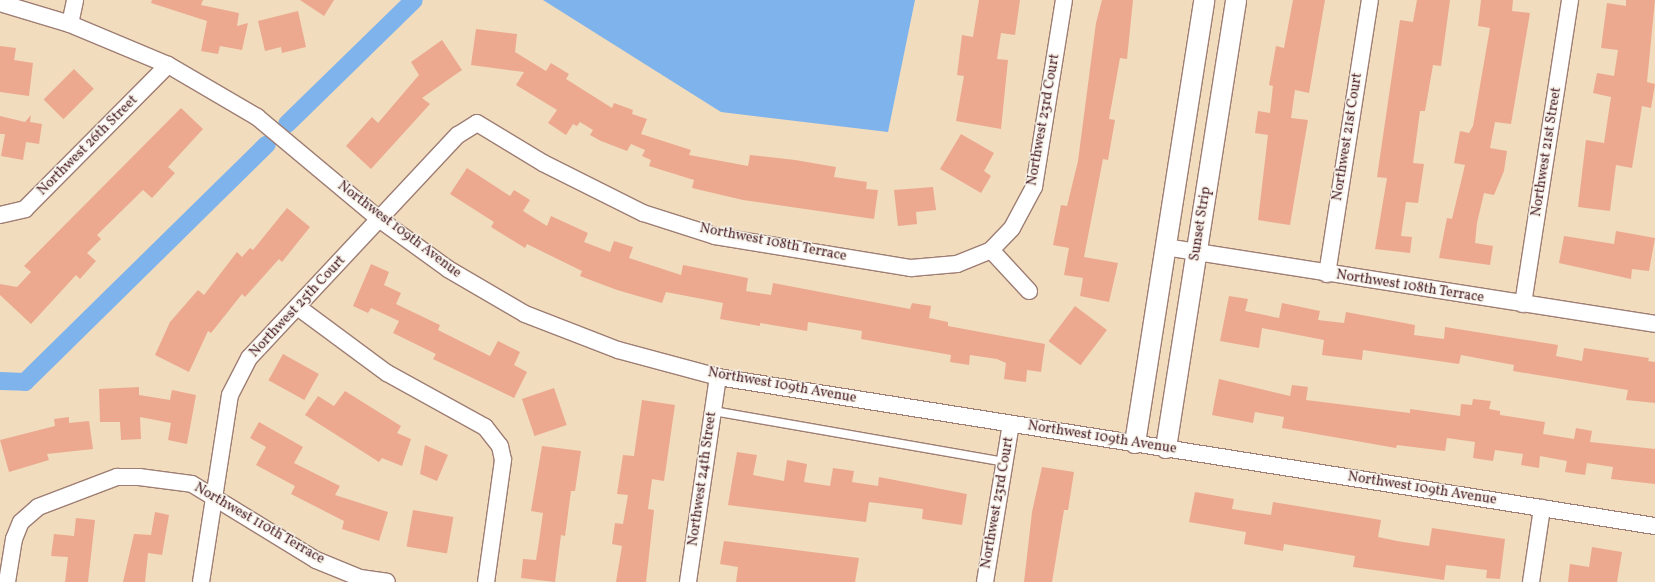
<!DOCTYPE html>
<html>
<head>
<meta charset="utf-8">
<style>
	body { margin:0 }
	#map { position:relative; width:1655px; height:582px; overflow:hidden; background:#f1dcbd; font-family:Vollkorn,serif }
	div>[style] { position:absolute }
	.water>* { inset:0; background:#7fb3ec }
	.canal>* { height:18px; margin:-9px; padding:0 9px; transform-origin:9px; border-radius:9px; background:#7fb3ec }
	.building>* { inset:0; background:#eca98f; transform-origin:0 0 }
	.roads { filter:drop-shadow(1px 0 #9e7e74) drop-shadow(-1px 0 #9e7e74) drop-shadow(0 1px #9e7e74) drop-shadow(0 -1px #9e7e74) }
	.service>* { height:8px; margin:-4px; padding:0 4px; transform-origin:4px; border-radius:4px; background:#fff }
	.minor>* { height:16px; margin:-8px; padding:0 8px; transform-origin:8px; border-radius:8px; background:#fff }
	.tertiary>* { height:20px; margin:-10px; padding:0 10px; transform-origin:10px; border-radius:10px; background:#fff }
	span { translate:-50% -50%; white-space:nowrap; text-align:center; line-height:1.15; -webkit-text-stroke:3px #f7f3e8; paint-order:stroke }
	.street-label { font-size:14px; color:#4a1f2b }
</style>
</head>
<body>
<div id="map">
	<div class="water">
		<div style="clip-path:polygon(543px 0,915px 0,888px 132px,721px 112px)"></div>
	</div>
	<div class="canal">
		<div style="left:287px;top:124px;width:177px;rotate:-44.3deg"></div>
		<div style="left:0;top:381px;width:25px;rotate:2deg"></div>
		<div style="left:25px;top:382px;width:339px;rotate:-44.5deg"></div>
	</div>
	<div class="building">
		<div style="clip-path:polygon(152px 0,203px 0,201px 5px,239px 13px,237px 26px,248px 23px,242px 50px,220px 46px,218px 54px,201px 51px,207px 21px,151px 3px)"></div>
		<div style="clip-path:polygon(300px 0,334px 0,324px 16px)"></div>
		<div style="clip-path:polygon(979px 0,1020px 0,1015px 35px,1001px 33px,997px 59px,1008px 60px,1001px 129px,956px 121px,964px 76px,957px 75px,962px 35px,973px 37px)"></div>
		<div style="clip-path:polygon(1102px 0,1133px 0,1127px 59px,1120px 58px,1109px 119px,1115px 120px,1108px 160px,1103px 159px,1084px 257px,1118px 263px,1109px 302px,1080px 296px,1083px 278px,1064px 275px,1069px 248px,1053px 245px,1061px 205px,1067px 206px,1078px 161px,1096px 23px)"></div>
		<div style="clip-path:polygon(1293px 0,1325px 0,1309px 93px,1295px 90px,1291px 118px,1308px 120px,1290px 225px,1258px 220px,1268px 135px,1255px 133px,1258px 111px,1270px 113px,1273px 86px,1269px 85px,1276px 46px,1284px 48px)"></div>
		<div style="clip-path:polygon(1417px 0,1450px 0,1441px 66px,1433px 65px,1425px 111px,1420px 111px,1413px 163px,1424px 164px,1418px 203px,1406px 202px,1401px 236px,1412px 237px,1410px 253px,1375px 249px,1387px 178px,1377px 177px,1400px 20px,1413px 22px)"></div>
		<div style="clip-path:polygon(1481px 0,1513px 0,1512px 11px,1530px 13px,1511px 124px,1495px 122px,1490px 148px,1507px 151px,1504px 171px,1494px 195px,1484px 193px,1477px 223px,1475px 243px,1493px 246px,1490px 265px,1439px 258px,1447px 218px,1452px 219px,1465px 165px,1454px 163px,1460px 131px,1469px 133px,1473px 126px,1490px 28px,1478px 26px)"></div>
		<div style="clip-path:polygon(1626px 0,1655px 0,1647px 82px,1655px 84px,1651px 108px,1642px 106px,1632px 168px,1616px 165px,1610px 211px,1578px 207px,1586px 140px,1604px 143px,1611px 97px,1593px 93px,1597px 73px,1614px 76px,1618px 50px,1601px 48px,1607px 3px,1626px 6px)"></div>
		<div style="clip-path:polygon(298px 11px,306px 47px,282px 53px,281px 47px,265px 51px,258px 21px)"></div>
		<div style="clip-path:polygon(476px 29px,517px 34px,515px 52px,546px 71px,551px 63px,569px 74px,566px 79px,612px 108px,614px 103px,633px 110px,632px 114px,647px 119px,641px 134px,691px 150px,689px 155px,748px 166px,750px 155px,795px 160px,836px 167px,834px 177px,867px 182px,866px 189px,878px 190px,874px 219px,743px 200px,692px 188px,694px 180px,649px 166px,651px 160px,642px 156px,645px 150px,631px 144px,627px 151px,601px 141px,590px 135px,593px 130px,580px 122px,577px 126px,573px 124px,566px 135px,548px 123px,557px 110px,516px 85px,524px 72px,471px 65px)"></div>
		<div style="clip-path:polygon(442px 40px,462px 70px,422px 98px,430px 104px,371px 169px,346px 146px,372px 117px,378px 123px,419px 75px,411px 62px)"></div>
		<div style="clip-path:polygon(0 46px,16px 48px,14px 60px,33px 63px,29px 96px,0 92px)"></div>
		<div style="left:74px;top:69px;width:28px;height:43px;rotate:45deg"></div>
		<div style="clip-path:polygon(181px 108px,203px 129px,168px 167px,175px 173px,152px 198px,143px 190px,97px 235px,101px 239px,87px 253px,96px 261px,80px 279px,76px 275px,31px 324px,0 295px,0 284px,17px 287px,31px 272px,24px 266px)"></div>
		<div style="clip-path:polygon(31px 115px,30px 122px,42px 124px,39px 144px,26px 142px,23px 160px,1px 156px,5px 134px,0 134px,0 116px,25px 122px)"></div>
		<div style="clip-path:polygon(961px 134px,994px 153px,984px 171px,991px 176px,981px 193px,940px 169px)"></div>
		<div style="clip-path:polygon(467px 168px,510px 196px,514px 190px,530px 200px,523px 211px,547px 226px,551px 216px,588px 233px,584px 242px,610px 252px,614px 241px,633px 247px,629px 258px,681px 275px,683px 265px,748px 278px,746px 291px,771px 295px,773px 283px,910px 309px,912px 303px,931px 306px,929px 318px,948px 322px,948px 326px,1045px 344px,1041px 372px,1027px 370px,1026px 382px,1004px 379px,1006px 363px,997px 359px,970px 355px,969px 365px,950px 362px,951px 355px,861px 339px,862px 331px,808px 322px,807px 331px,760px 323px,760px 326px,720px 319px,723px 303px,666px 292px,662px 303px,617px 290px,580px 276px,582px 271px,527px 244px,525px 248px,491px 227px,494px 222px,450px 194px)"></div>
		<div style="clip-path:polygon(933px 187px,936px 210px,916px 212px,917px 224px,898px 226px,894px 190px)"></div>
		<div style="clip-path:polygon(287px 208px,310px 227px,282px 262px,279px 259px,245px 297px,242px 294px,211px 333px,208px 331px,189px 372px,155px 355px,170px 322px,198px 290px,204px 295px,237px 252px,242px 257px,250px 248px,253px 250px)"></div>
		<div style="clip-path:polygon(1616px 231px,1655px 238px,1649px 271px,1632px 269px,1631px 279px,1559px 263px,1564px 236px,1614px 244px)"></div>
		<div style="clip-path:polygon(371px 264px,389px 272px,384px 285px,401px 293px,396px 304px,440px 325px,438px 330px,490px 356px,498px 341px,520px 352px,514px 365px,527px 372px,514px 398px,433px 359px,436px 354px,393px 333px,399px 321px,371px 308px,368px 313px,353px 306px)"></div>
		<div style="clip-path:polygon(1229px 296px,1248px 299px,1245px 311px,1279px 318px,1282px 303px,1320px 311px,1318px 320px,1344px 323px,1346px 312px,1415px 325px,1414px 335px,1444px 339px,1445px 327px,1558px 345px,1556px 356px,1582px 361px,1584px 348px,1649px 358px,1648px 361px,1655px 362px,1655px 403px,1626px 400px,1628px 390px,1513px 371px,1514px 365px,1461px 355px,1459px 364px,1363px 350px,1362px 360px,1322px 355px,1324px 340px,1262px 328px,1259px 348px,1220px 341px)"></div>
		<div style="left:1075px;top:306px;width:40px;height:44px;rotate:37deg"></div>
		<div style="left:283px;top:354px;width:41px;height:30px;rotate:29deg"></div>
		<div style="clip-path:polygon(1219px 379px,1290px 396px,1292px 385px,1308px 387px,1306px 400px,1410px 413px,1410px 409px,1460px 416px,1461px 404px,1472px 405px,1473px 399px,1491px 401px,1489px 409px,1500px 411px,1500px 415px,1545px 422px,1543px 434px,1574px 439px,1576px 428px,1592px 431px,1590px 442px,1655px 449px,1655px 484px,1611px 479px,1613px 467px,1587px 463px,1585px 475px,1565px 472px,1567px 461px,1540px 456px,1539px 468px,1521px 465px,1523px 454px,1495px 450px,1493px 461px,1473px 458px,1475px 442px,1447px 438px,1445px 451px,1397px 445px,1396px 448px,1282px 428px,1284px 417px,1255px 412px,1253px 423px,1212px 415px)"></div>
		<div style="clip-path:polygon(139px 387px,139px 395px,170px 400px,172px 390px,196px 395px,187px 444px,168px 440px,171px 423px,140px 417px,141px 439px,121px 440px,120px 422px,100px 422px,99px 389px)"></div>
		<div style="left:554px;top:388px;width:39px;height:34px;rotate:71deg"></div>
		<div style="clip-path:polygon(345px 391px,401px 426px,397px 433px,411px 439px,402px 466px,382px 458px,379px 462px,305px 415px,318px 396px,334px 406px)"></div>
		<div style="clip-path:polygon(642px 400px,675px 405px,664px 481px,652px 479px,648px 509px,654px 510px,646px 582px,616px 582px,622px 546px,612px 544px,615px 523px,623px 524px,628px 495px,617px 494px,623px 455px,634px 456px)"></div>
		<div style="clip-path:polygon(69px 417px,69px 423px,89px 421px,93px 449px,47px 454px,49px 460px,9px 472px,0 440px,55px 426px,54px 419px)"></div>
		<div style="clip-path:polygon(259px 422px,303px 447px,294px 463px,340px 486px,335px 495px,388px 512px,379px 541px,342px 529px,344px 521px,291px 494px,295px 486px,256px 465px,266px 447px,250px 438px)"></div>
		<div style="clip-path:polygon(425px 445px,448px 455px,437px 481px,420px 474px)"></div>
		<div style="clip-path:polygon(542px 446px,581px 451px,575px 491px,571px 491px,565px 536px,561px 535px,555px 582px,521px 578px,523px 559px,536px 560px,539px 541px,543px 513px,531px 511px)"></div>
		<div style="clip-path:polygon(737px 452px,757px 455px,753px 475px,784px 481px,787px 460px,807px 464px,804px 482px,830px 486px,833px 468px,854px 471px,852px 482px,878px 486px,879px 477px,967px 494px,962px 525px,922px 519px,923px 509px,869px 502px,866px 522px,728px 505px)"></div>
		<div style="clip-path:polygon(1042px 467px,1074px 472px,1068px 510px,1064px 510px,1052px 582px,1024px 582px,1032px 512px)"></div>
		<div style="clip-path:polygon(1195px 492px,1234px 499px,1232px 509px,1271px 515px,1273px 502px,1381px 520px,1378px 537px,1397px 541px,1429px 546px,1432px 528px,1505px 539px,1500px 579px,1486px 578px,1487px 570px,1446px 565px,1444px 580px,1353px 567px,1355px 556px,1284px 544px,1283px 551px,1244px 544px,1246px 532px,1189px 522px)"></div>
		<div style="left:413px;top:510px;width:41px;height:37px;rotate:10deg"></div>
		<div style="clip-path:polygon(155px 512px,169px 515px,162px 555px,148px 553px,145px 582px,123px 582px,134px 534px,151px 535px)"></div>
		<div style="clip-path:polygon(76px 518px,95px 520px,88px 582px,65px 582px,68px 557px,51px 556px,54px 534px,74px 536px)"></div>
		<div style="clip-path:polygon(724px 541px,859px 558px,855px 582px,736px 582px,738px 567px,720px 564px)"></div>
		<div style="clip-path:polygon(1592px 547px,1622px 552px,1617px 582px,1568px 582px,1570px 564px,1589px 567px)"></div>
	</div>
	<div class="roads">
		<div class="service">
			<div style="left:713px;top:411px;width:296px;rotate:9.9deg"></div>
		</div>
		<div class="minor">
			<div style="left:0;top:3px;width:73px;rotate:16.7deg"></div>
			<div style="left:70px;top:24px;width:106px;rotate:22.7deg"></div>
			<div style="left:168px;top:65px;width:103px;rotate:30.3deg"></div>
			<div style="left:257px;top:117px;width:159px;rotate:39.9deg"></div>
			<div style="left:379px;top:219px;width:85px;rotate:35.9deg"></div>
			<div style="left:448px;top:269px;width:89px;rotate:30.3deg"></div>
			<div style="left:525px;top:314px;width:100px;rotate:21.2deg"></div>
			<div style="left:618px;top:350px;width:104px;rotate:15.1deg"></div>
			<div style="left:718px;top:377px;width:949px;rotate:9.04deg"></div>
			<div style="left:70px;top:24px;width:25px;rotate:-78deg"></div>
			<div style="left:0;top:215px;width:26px;rotate:-13deg"></div>
			<div style="left:25px;top:209px;width:203px;rotate:-45.2deg"></div>
			<div style="left:1165px;top:247px;width:496px;rotate:8.9deg"></div>
			<div style="left:991px;top:250px;width:30px;rotate:-46deg"></div>
			<div style="left:1012px;top:228px;width:47px;rotate:-61.8deg"></div>
			<div style="left:1034px;top:187px;width:189px;rotate:-80.9deg"></div>
			<div style="left:1327px;top:274px;width:277px;rotate:-81.1deg"></div>
			<div style="left:1523px;top:304px;width:308px;rotate:-81.2deg"></div>
			<div style="left:299px;top:308px;width:109px;rotate:36.5deg"></div>
			<div style="left:387px;top:373px;width:112px;rotate:28.9deg"></div>
			<div style="left:485px;top:427px;width:24px;rotate:52deg"></div>
			<div style="left:500px;top:446px;width:14px;rotate:78deg"></div>
			<div style="left:503px;top:460px;width:123px;rotate:97.9deg"></div>
			<div style="left:7px;top:582px;width:44px;rotate:-80.8deg"></div>
			<div style="left:14px;top:539px;width:18px;rotate:-68deg"></div>
			<div style="left:21px;top:522px;width:23px;rotate:-41deg"></div>
			<div style="left:38px;top:507px;width:85px;rotate:-20.8deg"></div>
			<div style="left:117px;top:477px;width:22px"></div>
			<div style="left:139px;top:477px;width:53px;rotate:7.5deg"></div>
			<div style="left:192px;top:484px;width:145px;rotate:31.5deg"></div>
			<div style="left:316px;top:560px;width:48px;rotate:22.2deg"></div>
			<div style="left:360px;top:578px;width:27px;rotate:8deg"></div>
			<div style="left:201px;top:582px;width:189px;rotate:-81.2deg"></div>
			<div style="left:230px;top:395px;width:42px;rotate:-62.8deg"></div>
			<div style="left:249px;top:358px;width:306px;rotate:-46.9deg"></div>
			<div style="left:458px;top:135px;width:22px;rotate:-32deg"></div>
			<div style="left:477px;top:123px;width:77px;rotate:31.2deg"></div>
			<div style="left:543px;top:163px;width:112px;rotate:26.6deg"></div>
			<div style="left:643px;top:213px;width:76px;rotate:17.7deg"></div>
			<div style="left:715px;top:236px;width:199px;rotate:9.3deg"></div>
			<div style="left:911px;top:268px;width:46px;rotate:-5deg"></div>
			<div style="left:957px;top:264px;width:37px;rotate:-22deg"></div>
			<div style="left:991px;top:250px;width:56px;rotate:47.2deg"></div>
			<div style="left:688px;top:582px;width:207px;rotate:-81.7deg"></div>
			<div style="left:985px;top:582px;width:160px;rotate:-80.7deg"></div>
			<div style="left:1531px;top:582px;width:75px;rotate:-81.5deg"></div>
		</div>
		<div class="tertiary">
			<div style="left:1135px;top:443px;width:448px;rotate:-81.1deg"></div>
			<div style="left:1166px;top:448px;width:453px;rotate:-81.1deg"></div>
		</div>
	</div>
	<div class="street-label">
		<span style="left:1044px;top:120px;rotate:-80deg">Northwest 23rd Court</span>
		<span style="left:1348px;top:137px;rotate:-81deg">Northwest 21st Court</span>
		<span style="left:88px;top:146px;rotate:-45deg">Northwest 26th Street</span>
		<span style="left:1547px;top:152px;rotate:-81deg">Northwest 21st Street</span>
		<span style="left:1201px;top:224px;rotate:-81deg">Sunset Strip</span>
		<span style="left:399px;top:230px;rotate:37deg">Northwest 109th Avenue</span>
		<span style="left:773px;top:243px;rotate:11deg">Northwest 108th Terrace</span>
		<span style="left:1410px;top:287px;rotate:9deg">Northwest 108th Terrace</span>
		<span style="left:298px;top:307px;rotate:-47deg">Northwest 25th Court</span>
		<span style="left:782px;top:386px;rotate:10deg">Northwest 109th Avenue</span>
		<span style="left:1102px;top:438px;rotate:9deg">Northwest 109th Avenue</span>
		<span style="left:703px;top:479px;rotate:-82deg">Northwest 24th Street</span>
		<span style="left:1422px;top:489px;rotate:9deg">Northwest 109th Avenue</span>
		<span style="left:998px;top:503px;rotate:-80deg">Northwest 23rd Court</span>
		<span style="left:259px;top:524px;rotate:30deg">Northwest 110th Terrace</span>
	</div>
</div>
</body>
</html>
